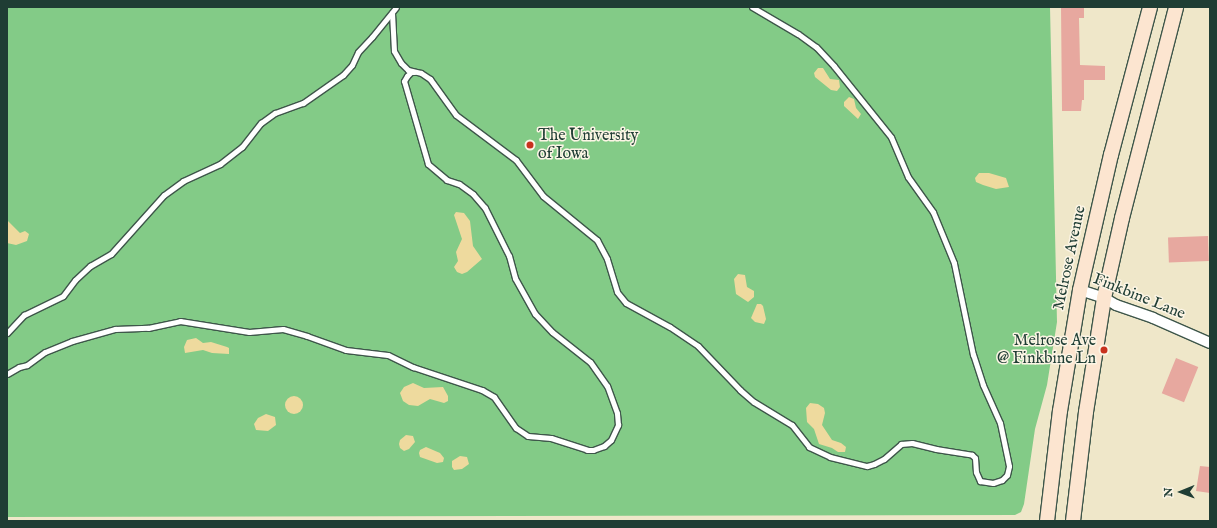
<!DOCTYPE html>
<html>
<head>
<meta charset="utf-8">
<style>
	body { margin:0 }
	#map { position:relative; width:1217px; height:528px; overflow:hidden; background:#efe7c9; font-family:"IM FELL English",serif }
	div>[style] { position:absolute }
	.green>* { inset:0; background:#83cb87 }
	.sand>* { inset:0; background:#eeda9e }
	.round { border-radius:50% }
	.building>* { inset:0; background:#e7a89f; transform-origin:0 0 }
	.roads { filter:drop-shadow(1px 0 #3e564a) drop-shadow(-1px 0 #3e564a) drop-shadow(0 1px #3e564a) drop-shadow(0 -1px #3e564a) }
	.lane>* { height:5px; margin:-2.5px; padding:0 2.5px; transform-origin:2.5px; border-radius:2.5px; background:#fff }
	.street>* { height:10px; margin:-5px; padding:0 5px; transform-origin:5px; border-radius:5px; background:#fff }
	.secondary>* { height:14px; margin:-7px; padding:0 7px; transform-origin:7px; border-radius:7px; background:#fce5d0 }
	.dots>* { width:11px; height:11px; translate:-50% -50%; box-sizing:border-box; border:2px solid #fcf5e5; border-radius:50% }
	span { translate:-50% -50%; white-space:nowrap; text-align:center; line-height:1.15; -webkit-text-stroke:3px #fcf5e5; paint-order:stroke }
	.poi-label { font-size:16px; color:#1f3d34 }
	.left { translate:0 -50%; text-align:left }
	.right { translate:-100% -50%; text-align:right }
	.street-label { font-size:16px; color:#1f3d34 }
	.frame { position:absolute; inset:0; border:8px solid #1f3d34; pointer-events:none }
	.north { position:absolute; left:1161px; top:472px; width:40px; height:40px; -webkit-text-stroke:3px #fcf5e5; paint-order:stroke; rotate:269deg; font-size:11px; font-weight:700; line-height:16px; text-align:center; color:#1f3d34 }
	.north::after { content:''; display:block; margin:auto; width:14px; height:18px; background:#1f3d34; clip-path:polygon(50% 0,100% 100%,50% 72%,0 100%) }
</style>
</head>
<body>
<div id="map">
	<div class="green">
		<div style="clip-path:polygon(7px 7px,1050px 7px,1057px 322px,1047px 385px,1035px 429px,1024px 504px,1021px 512px,1015px 515px,7px 517px)"></div>
	</div>
	<div class="sand">
		<div style="clip-path:polygon(818px 68px,823px 68px,830px 79px,839px 80px,840px 87px,837px 91px,831px 90px,815px 77px,814px 73px)"></div>
		<div style="clip-path:polygon(849px 97px,854px 99px,856px 108px,861px 114px,858px 119px,844px 106px,844px 102px)"></div>
		<div style="clip-path:polygon(979px 173px,989px 173px,1006px 178px,1009px 187px,996px 189px,983px 185px,976px 182px,975px 178px)"></div>
		<div style="clip-path:polygon(456px 212px,464px 213px,470px 221px,473px 246px,482px 259px,467px 272px,462px 274px,457px 272px,454px 267px,458px 261px,456px 252px,462px 239px,454px 215px)"></div>
		<div style="clip-path:polygon(7px 220px,20px 233px,25px 231px,29px 234px,27px 241px,16px 245px,7px 243px)"></div>
		<div style="clip-path:polygon(738px 274px,745px 275px,747px 287px,754px 291px,754px 297px,748px 302px,736px 294px,734px 279px)"></div>
		<div style="clip-path:polygon(757px 304px,761px 304px,763px 306px,766px 319px,764px 324px,755px 322px,751px 318px)"></div>
		<div style="clip-path:polygon(196px 338px,203px 343px,211px 342px,227px 347px,229px 348px,229px 354px,212px 353px,203px 350px,185px 353px,184px 347px,187px 340px)"></div>
		<div style="clip-path:polygon(413px 383px,424px 388px,443px 387px,448px 396px,448px 401px,444px 403px,430px 399px,418px 406px,409px 405px,403px 401px,400px 393px,404px 387px)"></div>
		<div class="round" style="left:285px;top:396px;width:18px;height:18px"></div>
		<div style="clip-path:polygon(810px 403px,818px 404px,824px 408px,825px 413px,822px 425px,832px 440px,841px 443px,846px 447px,845px 452px,838px 452px,832px 448px,819px 444px,814px 429px,807px 422px,806px 408px)"></div>
		<div style="clip-path:polygon(266px 414px,275px 417px,276px 425px,268px 431px,256px 430px,254px 424px,258px 418px)"></div>
		<div style="clip-path:polygon(406px 435px,413px 436px,415px 442px,409px 449px,404px 451px,400px 448px,399px 444px,400px 440px)"></div>
		<div style="clip-path:polygon(426px 447px,440px 453px,444px 458px,443px 462px,437px 463px,420px 457px,419px 453px,420px 450px)"></div>
		<div style="clip-path:polygon(460px 456px,467px 457px,469px 464px,462px 469px,454px 470px,452px 467px,452px 461px)"></div>
	</div>
	<div class="building">
		<div style="clip-path:polygon(1061px 7px,1084px 7px,1084px 18px,1079px 18px,1080px 65px,1105px 66px,1105px 80px,1084px 80px,1084px 100px,1082px 100px,1081px 111px,1062px 111px)"></div>
		<div style="left:1208px;top:236px;width:25px;height:40px;rotate:88deg"></div>
		<div style="left:1176px;top:358px;width:24px;height:38px;rotate:22deg"></div>
		<div style="clip-path:polygon(1200px 466px,1210px 467px,1210px 493px,1196px 491px)"></div>
	</div>
	<div class="roads">
		<div class="lane">
			<div style="left:392px;top:13px;width:38px;rotate:87deg"></div>
			<div style="left:394px;top:51px;width:14px;rotate:60deg"></div>
			<div style="left:401px;top:63px;width:10px;rotate:45deg"></div>
			<div style="left:408px;top:70px;width:13px;rotate:13deg"></div>
			<div style="left:421px;top:73px;width:11px;rotate:34deg"></div>
			<div style="left:430px;top:79px;width:44px;rotate:54.2deg"></div>
			<div style="left:456px;top:115px;width:75px;rotate:36.9deg"></div>
			<div style="left:516px;top:160px;width:45px;rotate:53.1deg"></div>
			<div style="left:543px;top:196px;width:70px;rotate:39.2deg"></div>
			<div style="left:597px;top:240px;width:21px;rotate:62deg"></div>
			<div style="left:607px;top:259px;width:34px;rotate:73deg"></div>
			<div style="left:617px;top:292px;width:14px;rotate:51deg"></div>
			<div style="left:626px;top:303px;width:50px;rotate:28.6deg"></div>
			<div style="left:670px;top:327px;width:34px;rotate:34deg"></div>
			<div style="left:698px;top:346px;width:61px;rotate:46.3deg"></div>
			<div style="left:740px;top:390px;width:18px;rotate:41deg"></div>
			<div style="left:754px;top:402px;width:44px;rotate:31.2deg"></div>
			<div style="left:792px;top:425px;width:28px;rotate:52deg"></div>
			<div style="left:809px;top:447px;width:23px;rotate:25deg"></div>
			<div style="left:830px;top:457px;width:38px;rotate:14deg"></div>
			<div style="left:867px;top:466px;width:7px;rotate:-16deg"></div>
			<div style="left:874px;top:464px;width:11px;rotate:-27deg"></div>
			<div style="left:884px;top:459px;width:23px;rotate:-41deg"></div>
			<div style="left:901px;top:444px;width:11px;rotate:-5deg"></div>
			<div style="left:912px;top:443px;width:25px;rotate:14deg"></div>
			<div style="left:936px;top:449px;width:36px;rotate:9deg"></div>
			<div style="left:972px;top:455px;width:4px;rotate:45deg"></div>
			<div style="left:975px;top:458px;width:14px;rotate:86deg"></div>
			<div style="left:976px;top:472px;width:10px;rotate:66deg"></div>
			<div style="left:980px;top:481px;width:13px;rotate:9deg"></div>
			<div style="left:993px;top:483px;width:9px;rotate:-18deg"></div>
			<div style="left:1002px;top:480px;width:7px;rotate:-45deg"></div>
			<div style="left:1007px;top:475px;width:9px;rotate:-77deg"></div>
			<div style="left:1009px;top:466px;width:44px;rotate:-101.8deg"></div>
			<div style="left:1000px;top:423px;width:42px;rotate:-114.1deg"></div>
			<div style="left:983px;top:385px;width:32px;rotate:-108deg"></div>
			<div style="left:973px;top:355px;width:94px;rotate:-101.7deg"></div>
			<div style="left:954px;top:263px;width:55px;rotate:-112.4deg"></div>
			<div style="left:933px;top:212px;width:43px;rotate:-125.5deg"></div>
			<div style="left:908px;top:177px;width:43px;rotate:-113deg"></div>
			<div style="left:891px;top:137px;width:91px;rotate:-128.8deg"></div>
			<div style="left:834px;top:66px;width:26px;rotate:-133deg"></div>
			<div style="left:816px;top:47px;width:22px;rotate:-144deg"></div>
			<div style="left:798px;top:34px;width:53px;rotate:-149.6deg"></div>
			<div style="left:7px;top:333px;width:25px;rotate:-47deg"></div>
			<div style="left:24px;top:315px;width:43px;rotate:-26deg"></div>
			<div style="left:63px;top:296px;width:20px;rotate:-53deg"></div>
			<div style="left:75px;top:280px;width:21px;rotate:-43deg"></div>
			<div style="left:90px;top:266px;width:24px;rotate:-30deg"></div>
			<div style="left:111px;top:254px;width:79px;rotate:-48.1deg"></div>
			<div style="left:164px;top:195px;width:24px;rotate:-36deg"></div>
			<div style="left:183px;top:181px;width:41px;rotate:-24.7deg"></div>
			<div style="left:220px;top:164px;width:28px;rotate:-38deg"></div>
			<div style="left:242px;top:147px;width:31px;rotate:-52deg"></div>
			<div style="left:261px;top:123px;width:17px;rotate:-36deg"></div>
			<div style="left:275px;top:113px;width:30px;rotate:-20deg"></div>
			<div style="left:303px;top:103px;width:49px;rotate:-35deg"></div>
			<div style="left:343px;top:75px;width:13px;rotate:-48deg"></div>
			<div style="left:352px;top:65px;width:14px;rotate:-65deg"></div>
			<div style="left:358px;top:52px;width:21px;rotate:-47deg"></div>
			<div style="left:372px;top:37px;width:38px;rotate:-51deg"></div>
			<div style="left:7px;top:374px;width:14px;rotate:-30deg"></div>
			<div style="left:19px;top:367px;width:8px;rotate:-14deg"></div>
			<div style="left:27px;top:365px;width:22px;rotate:-36deg"></div>
			<div style="left:45px;top:352px;width:29px;rotate:-22deg"></div>
			<div style="left:72px;top:341px;width:45px;rotate:-15.6deg"></div>
			<div style="left:115px;top:329px;width:33px;rotate:-2deg"></div>
			<div style="left:148px;top:328px;width:33px;rotate:-12deg"></div>
			<div style="left:180px;top:321px;width:70px;rotate:9.1deg"></div>
			<div style="left:249px;top:332px;width:34px;rotate:-5deg"></div>
			<div style="left:283px;top:329px;width:25px;rotate:16deg"></div>
			<div style="left:307px;top:336px;width:41px;rotate:19.7deg"></div>
			<div style="left:346px;top:350px;width:42px;rotate:6.8deg"></div>
			<div style="left:388px;top:355px;width:28px;rotate:26deg"></div>
			<div style="left:413px;top:367px;width:73px;rotate:18.4deg"></div>
			<div style="left:482px;top:390px;width:14px;rotate:30deg"></div>
			<div style="left:494px;top:397px;width:38px;rotate:55deg"></div>
			<div style="left:516px;top:428px;width:14px;rotate:34deg"></div>
			<div style="left:528px;top:436px;width:23px;rotate:5deg"></div>
			<div style="left:551px;top:438px;width:38px;rotate:18deg"></div>
			<div style="left:587px;top:450px;width:6px"></div>
			<div style="left:593px;top:450px;width:12px;rotate:-20deg"></div>
			<div style="left:604px;top:446px;width:9px;rotate:-41deg"></div>
			<div style="left:611px;top:440px;width:17px;rotate:-65deg"></div>
			<div style="left:618px;top:425px;width:12px;rotate:-95deg"></div>
			<div style="left:617px;top:413px;width:29px;rotate:-110deg"></div>
			<div style="left:607px;top:386px;width:29px;rotate:-125deg"></div>
			<div style="left:590px;top:362px;width:48px;rotate:-141.7deg"></div>
			<div style="left:552px;top:332px;width:25px;rotate:-133deg"></div>
			<div style="left:535px;top:314px;width:41px;rotate:-119.1deg"></div>
			<div style="left:515px;top:278px;width:23px;rotate:-105deg"></div>
			<div style="left:509px;top:256px;width:54px;rotate:-116.6deg"></div>
			<div style="left:485px;top:208px;width:18px;rotate:-131deg"></div>
			<div style="left:473px;top:194px;width:17px;rotate:-144deg"></div>
			<div style="left:459px;top:184px;width:13px;rotate:-162deg"></div>
			<div style="left:447px;top:180px;width:25px;rotate:-140deg"></div>
			<div style="left:428px;top:164px;width:86px;rotate:-106.1deg"></div>
			<div style="left:404px;top:81px;width:6px;rotate:-59deg"></div>
			<div style="left:407px;top:76px;width:6px;rotate:-45deg"></div>
			<div style="left:411px;top:72px;width:3px"></div>
		</div>
		<div class="street">
			<div style="left:1080px;top:290px;width:25px;rotate:18deg"></div>
			<div style="left:1104px;top:298px;width:14px;rotate:30deg"></div>
			<div style="left:1116px;top:305px;width:39px;rotate:19deg"></div>
			<div style="left:1153px;top:318px;width:62px;rotate:23.7deg"></div>
		</div>
		<div class="secondary">
			<div style="left:1047px;top:521px;width:111px;rotate:-83.3deg"></div>
			<div style="left:1060px;top:411px;width:123px;rotate:-80.6deg"></div>
			<div style="left:1080px;top:290px;width:139px;rotate:-77.1deg"></div>
			<div style="left:1111px;top:155px;width:153px;rotate:-75.2deg"></div>
			<div style="left:1073px;top:521px;width:110px;rotate:-83.2deg"></div>
			<div style="left:1086px;top:412px;width:115px;rotate:-81deg"></div>
			<div style="left:1104px;top:298px;width:82px;rotate:-77.3deg"></div>
			<div style="left:1122px;top:218px;width:218px;rotate:-75.6deg"></div>
		</div>
	</div>
	<div class="dots">
		<div style="left:530px;top:145px;background:#c8321e"></div>
		<div style="left:1104px;top:350px;background:#c8321e"></div>
	</div>
	<div class="poi-label">
		<span class="left" style="left:538px;top:145px">The University<br>of Iowa</span>
		<span class="right" style="left:1096px;top:350px">Melrose Ave<br>@ Finkbine Ln</span>
	</div>
	<div class="street-label">
		<span style="left:1070px;top:258px;rotate:-78deg">Melrose Avenue</span>
		<span style="left:1139px;top:297px;rotate:22deg">Finkbine Lane</span>
	</div>
	<div class="frame"></div>
	<div class="north">N</div>
</div>
</body>
</html>
